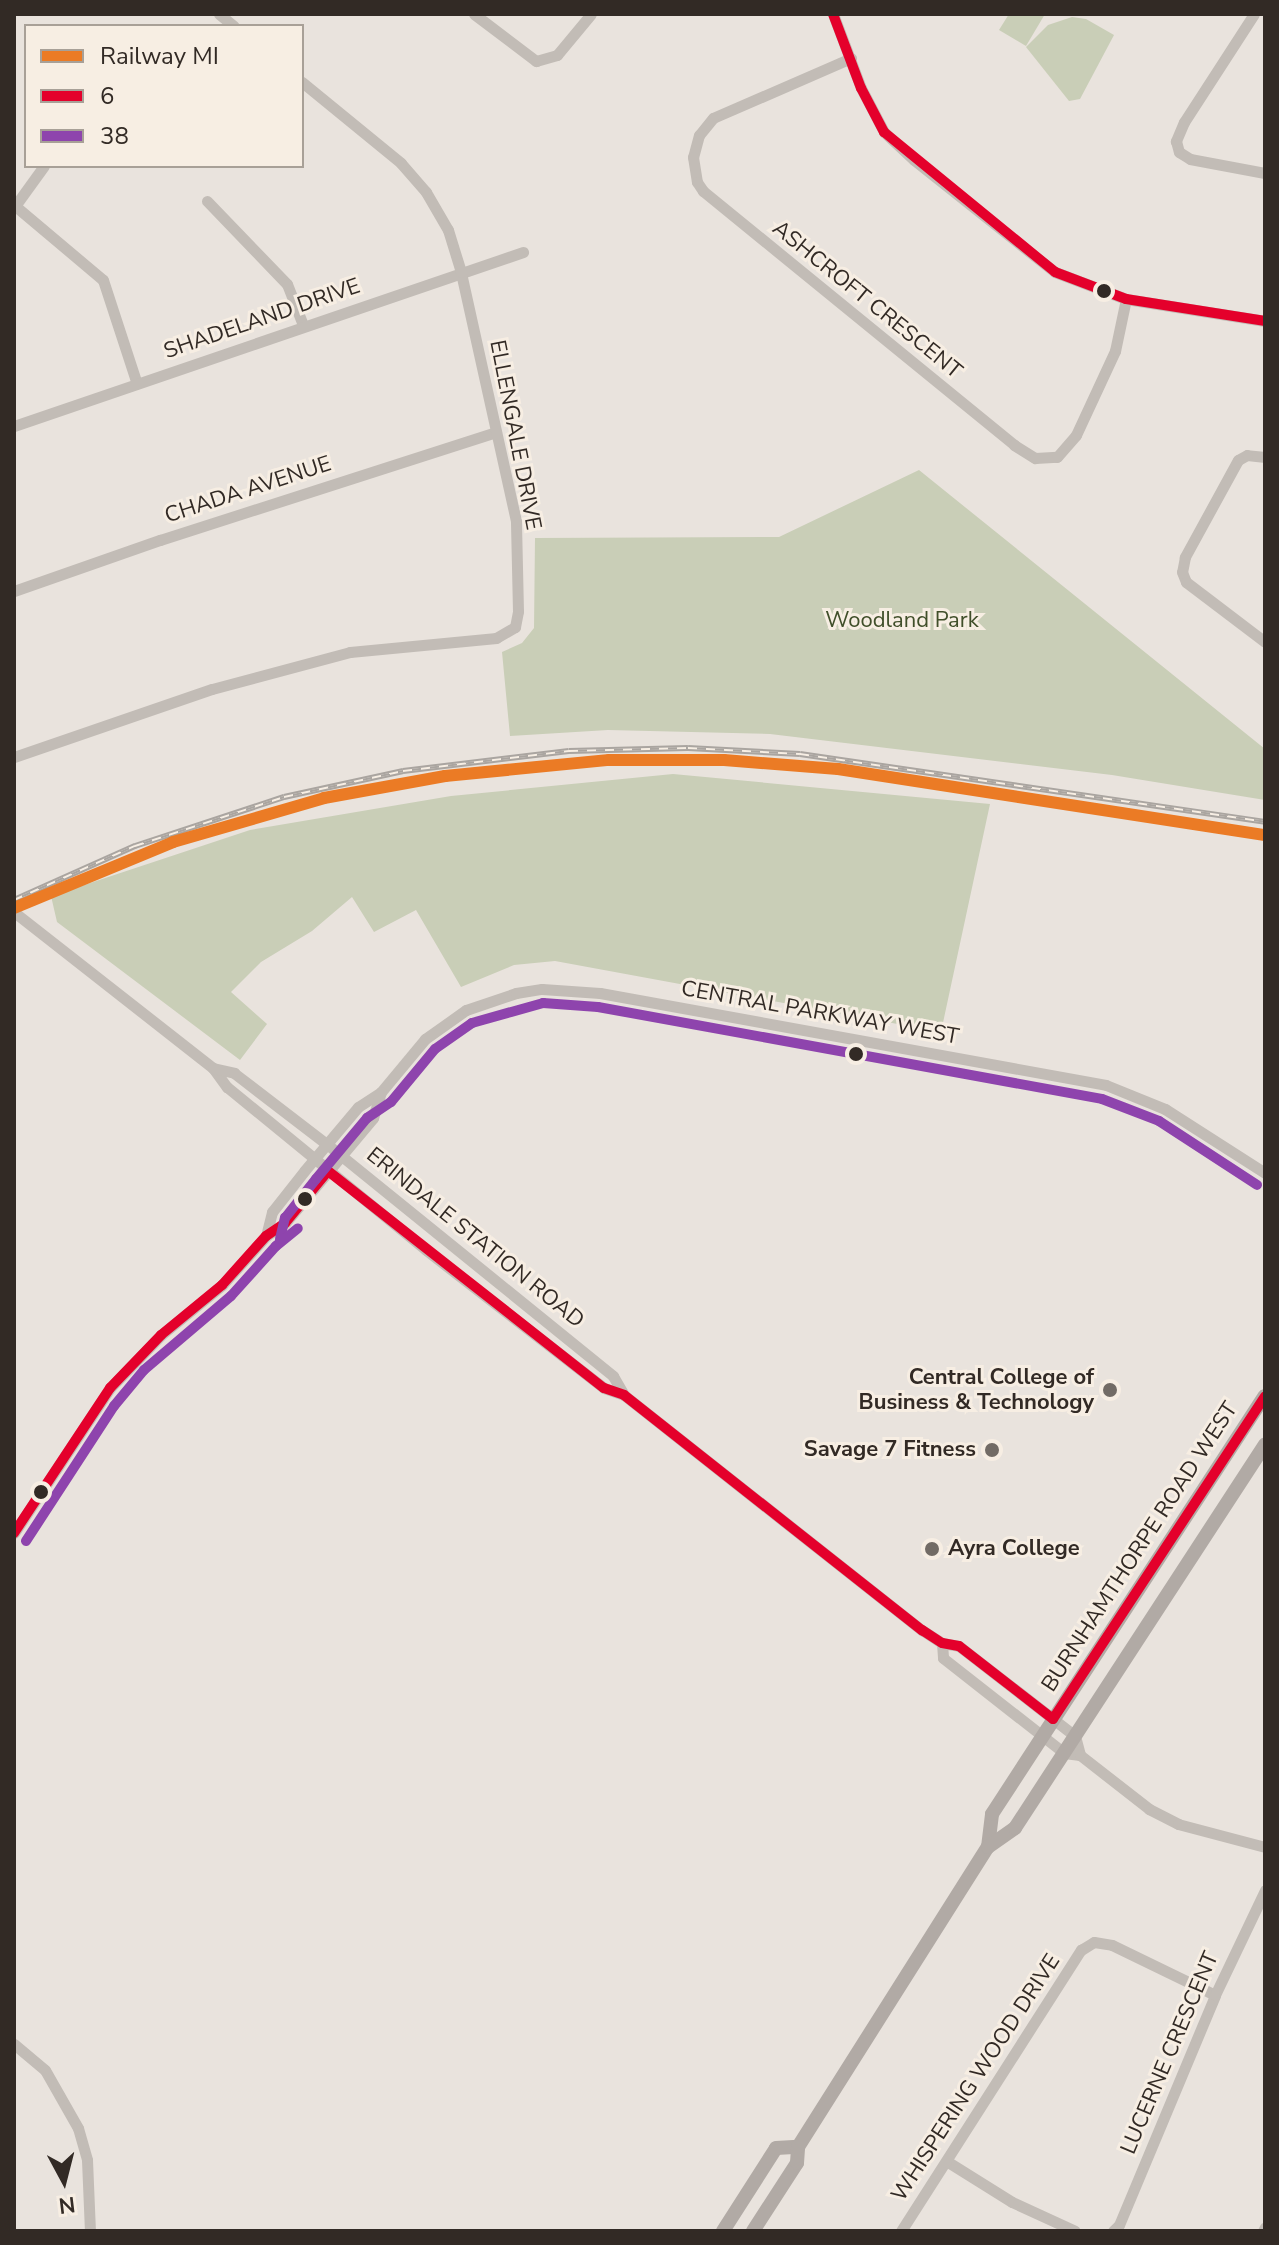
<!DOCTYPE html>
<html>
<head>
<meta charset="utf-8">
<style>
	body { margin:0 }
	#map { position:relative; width:1279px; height:2245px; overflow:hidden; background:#e9e3dd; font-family:"Nunito Sans",sans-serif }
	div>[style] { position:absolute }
	.green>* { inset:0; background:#c9ceb7 }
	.minor>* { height:11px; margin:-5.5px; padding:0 5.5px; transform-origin:5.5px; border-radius:5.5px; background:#c2bcb6 }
	.major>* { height:14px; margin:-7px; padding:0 7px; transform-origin:7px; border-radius:7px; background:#b1aaa5 }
	.rail>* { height:6px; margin-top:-3px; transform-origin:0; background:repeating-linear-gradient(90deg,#f7eee3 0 9px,#aaa5a0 0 18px); box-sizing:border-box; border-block:2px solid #aaa5a0 }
	.bus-1>* { height:10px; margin:-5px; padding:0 5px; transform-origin:5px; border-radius:5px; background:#e4002b }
	.bus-2>* { height:10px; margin:-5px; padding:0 5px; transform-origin:5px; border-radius:5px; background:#8e44ad }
	.rail-1>* { height:12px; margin:-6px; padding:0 6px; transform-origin:6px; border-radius:6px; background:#eb7b25 }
	.dots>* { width:22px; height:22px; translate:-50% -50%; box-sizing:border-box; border:4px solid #f7eee3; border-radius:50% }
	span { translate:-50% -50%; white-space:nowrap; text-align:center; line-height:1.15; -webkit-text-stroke:6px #f7eee3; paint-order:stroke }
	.street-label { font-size:22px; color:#322a25 }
	.park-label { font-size:22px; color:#404f2a }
	.poi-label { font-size:22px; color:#322a25; font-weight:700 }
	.right { translate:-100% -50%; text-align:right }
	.left { translate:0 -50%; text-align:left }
	.frame { position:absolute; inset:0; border:16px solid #322a25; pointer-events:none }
	.legend { position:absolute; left:24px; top:24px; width:280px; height:144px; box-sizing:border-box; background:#f7eee3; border:2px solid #a8a097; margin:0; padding:10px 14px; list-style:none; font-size:24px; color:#322a25 }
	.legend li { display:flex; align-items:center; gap:16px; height:40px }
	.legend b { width:40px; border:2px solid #a8a097 }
	.north { position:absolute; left:24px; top:2141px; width:80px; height:80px; -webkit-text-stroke:6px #f7eee3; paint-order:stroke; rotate:173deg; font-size:22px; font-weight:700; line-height:32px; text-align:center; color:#322a25 }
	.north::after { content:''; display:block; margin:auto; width:28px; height:36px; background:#322a25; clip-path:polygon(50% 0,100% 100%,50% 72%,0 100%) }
</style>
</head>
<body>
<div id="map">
	<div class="green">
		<div style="clip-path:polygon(1009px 14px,1045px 14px,1026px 46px,999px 30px)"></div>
		<div style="clip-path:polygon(1072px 17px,1086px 19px,1114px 35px,1080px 99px,1069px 101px,1026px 47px,1048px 25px)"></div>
		<div style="clip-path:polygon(919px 470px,1265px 749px,1265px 800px,1112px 775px,770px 734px,608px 730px,510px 736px,502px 652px,522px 643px,534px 628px,535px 538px,779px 537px)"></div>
		<div style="clip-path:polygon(673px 774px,990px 804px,941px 1032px,555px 961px,514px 965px,461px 987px,416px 910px,374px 932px,352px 897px,312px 931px,261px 962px,231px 992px,267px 1024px,240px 1060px,57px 922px,51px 896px,250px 830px,451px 796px)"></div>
	</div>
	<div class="minor">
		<div style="left:219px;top:14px;width:19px;rotate:39deg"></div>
		<div style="left:474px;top:14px;width:78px;rotate:37.2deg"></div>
		<div style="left:536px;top:61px;width:22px;rotate:-16deg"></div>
		<div style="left:557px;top:55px;width:53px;rotate:-50.3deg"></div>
		<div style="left:833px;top:14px;width:79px;rotate:69.3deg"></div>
		<div style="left:861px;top:88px;width:50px;rotate:62.4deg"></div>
		<div style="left:884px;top:132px;width:41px;rotate:43deg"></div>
		<div style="left:914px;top:160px;width:180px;rotate:38.5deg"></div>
		<div style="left:1055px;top:272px;width:76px;rotate:20.8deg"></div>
		<div style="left:1126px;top:299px;width:141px;rotate:9deg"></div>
		<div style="left:1254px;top:14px;width:129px;rotate:122.9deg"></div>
		<div style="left:1184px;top:122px;width:21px;rotate:113deg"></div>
		<div style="left:1176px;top:141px;width:11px;rotate:75deg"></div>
		<div style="left:1179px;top:152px;width:13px;rotate:32deg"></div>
		<div style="left:1190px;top:159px;width:76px;rotate:10.6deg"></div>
		<div style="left:851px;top:58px;width:150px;rotate:156.5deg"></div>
		<div style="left:713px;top:118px;width:22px;rotate:129deg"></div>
		<div style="left:699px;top:135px;width:23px;rotate:105deg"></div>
		<div style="left:693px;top:157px;width:25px;rotate:81deg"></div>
		<div style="left:697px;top:182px;width:11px;rotate:56deg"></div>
		<div style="left:703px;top:191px;width:402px;rotate:39.2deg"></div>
		<div style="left:1014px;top:445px;width:25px;rotate:32deg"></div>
		<div style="left:1035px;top:458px;width:22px;rotate:-3deg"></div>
		<div style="left:1057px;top:457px;width:29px;rotate:-49deg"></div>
		<div style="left:1076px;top:435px;width:93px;rotate:-65.1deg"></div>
		<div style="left:1115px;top:351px;width:53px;rotate:-78.1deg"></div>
		<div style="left:207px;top:201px;width:115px;rotate:46.1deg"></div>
		<div style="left:287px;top:284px;width:44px;rotate:68.7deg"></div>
		<div style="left:14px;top:205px;width:116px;rotate:40.1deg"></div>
		<div style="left:103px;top:280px;width:109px;rotate:71.9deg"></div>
		<div style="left:15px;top:206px;width:49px;rotate:-54.1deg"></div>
		<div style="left:14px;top:426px;width:538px;rotate:-18.87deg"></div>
		<div style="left:1265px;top:457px;width:18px;rotate:-174deg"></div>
		<div style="left:1247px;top:455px;width:10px;rotate:151deg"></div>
		<div style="left:1238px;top:460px;width:111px;rotate:118.7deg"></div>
		<div style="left:1185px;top:557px;width:15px;rotate:101deg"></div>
		<div style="left:1182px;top:572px;width:11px;rotate:68deg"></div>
		<div style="left:1186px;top:582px;width:99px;rotate:37.2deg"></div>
		<div style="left:14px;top:591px;width:155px;rotate:-19.3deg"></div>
		<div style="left:160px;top:540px;width:353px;rotate:-17.8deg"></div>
		<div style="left:14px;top:757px;width:209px;rotate:-19deg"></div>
		<div style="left:212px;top:689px;width:143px;rotate:-15deg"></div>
		<div style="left:350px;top:652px;width:147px;rotate:-5.5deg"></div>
		<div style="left:496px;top:638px;width:22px;rotate:-30deg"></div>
		<div style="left:515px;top:627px;width:16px;rotate:-79deg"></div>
		<div style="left:518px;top:611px;width:90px;rotate:-91.3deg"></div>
		<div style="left:516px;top:521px;width:255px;rotate:-102.5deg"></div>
		<div style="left:461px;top:272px;width:44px;rotate:-107.2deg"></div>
		<div style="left:448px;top:230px;width:44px;rotate:-120.1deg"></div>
		<div style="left:426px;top:192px;width:38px;rotate:-131deg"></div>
		<div style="left:401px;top:163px;width:128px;rotate:-140.7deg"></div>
		<div style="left:14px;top:912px;width:253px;rotate:38.1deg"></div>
		<div style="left:213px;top:1068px;width:24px;rotate:54deg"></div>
		<div style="left:227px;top:1087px;width:257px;rotate:39.3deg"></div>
		<div style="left:426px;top:1250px;width:225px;rotate:37.8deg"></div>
		<div style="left:604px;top:1388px;width:21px;rotate:19deg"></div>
		<div style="left:624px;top:1395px;width:380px;rotate:38.3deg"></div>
		<div style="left:922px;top:1630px;width:24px;rotate:33deg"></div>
		<div style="left:942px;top:1643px;width:17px;rotate:10deg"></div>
		<div style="left:959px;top:1646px;width:147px;rotate:37.8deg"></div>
		<div style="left:1075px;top:1736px;width:20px;rotate:75deg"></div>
		<div style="left:213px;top:1068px;width:22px;rotate:13deg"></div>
		<div style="left:234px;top:1073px;width:118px;rotate:37.5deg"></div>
		<div style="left:328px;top:1145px;width:367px;rotate:39deg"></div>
		<div style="left:613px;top:1376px;width:22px;rotate:60deg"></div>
		<div style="left:266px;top:1236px;width:25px;rotate:-76deg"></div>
		<div style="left:272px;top:1212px;width:53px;rotate:-51.8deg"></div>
		<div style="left:305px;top:1170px;width:82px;rotate:-49.9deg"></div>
		<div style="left:358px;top:1107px;width:27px;rotate:-33deg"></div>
		<div style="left:381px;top:1092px;width:69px;rotate:-50.3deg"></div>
		<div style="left:425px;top:1039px;width:50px;rotate:-35.3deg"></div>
		<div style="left:466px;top:1010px;width:53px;rotate:-18.8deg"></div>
		<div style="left:516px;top:993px;width:26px;rotate:-9deg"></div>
		<div style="left:542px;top:989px;width:58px;rotate:3.9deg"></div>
		<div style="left:600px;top:993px;width:514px;rotate:10.3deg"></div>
		<div style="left:1106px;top:1085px;width:64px;rotate:22.1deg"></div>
		<div style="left:1165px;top:1109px;width:119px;rotate:32.6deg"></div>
		<div style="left:14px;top:1533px;width:174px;rotate:-56.5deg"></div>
		<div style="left:110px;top:1388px;width:74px;rotate:-46.1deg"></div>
		<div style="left:161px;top:1335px;width:79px;rotate:-39.3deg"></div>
		<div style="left:222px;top:1285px;width:66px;rotate:-48.1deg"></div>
		<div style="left:266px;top:1236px;width:23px;rotate:-34deg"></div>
		<div style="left:285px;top:1223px;width:137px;rotate:-50deg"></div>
		<div style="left:373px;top:1118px;width:27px;rotate:-73deg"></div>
		<div style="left:942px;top:1643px;width:15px;rotate:86deg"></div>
		<div style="left:943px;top:1658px;width:154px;rotate:38.1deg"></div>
		<div style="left:1064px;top:1753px;width:16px;rotate:7deg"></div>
		<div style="left:1080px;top:1755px;width:88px;rotate:38deg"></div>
		<div style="left:1149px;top:1809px;width:33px;rotate:27deg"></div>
		<div style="left:1178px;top:1824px;width:90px;rotate:14.8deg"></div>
		<div style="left:14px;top:2044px;width:40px;rotate:40deg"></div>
		<div style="left:45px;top:2070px;width:67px;rotate:60.4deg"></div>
		<div style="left:78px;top:2128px;width:33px;rotate:74deg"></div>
		<div style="left:87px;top:2160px;width:71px;rotate:87.6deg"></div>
		<div style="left:948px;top:2162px;width:75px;rotate:32deg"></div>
		<div style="left:1012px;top:2202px;width:69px;rotate:24.7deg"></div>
		<div style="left:901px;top:2231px;width:334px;rotate:-57.4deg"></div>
		<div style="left:1081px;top:1950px;width:15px;rotate:-32deg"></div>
		<div style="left:1094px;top:1942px;width:18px;rotate:9deg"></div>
		<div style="left:1112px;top:1945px;width:114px;rotate:25.9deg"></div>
		<div style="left:1113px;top:2231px;width:8px;rotate:-45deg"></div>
		<div style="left:1119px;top:2225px;width:249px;rotate:-67.3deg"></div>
		<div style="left:1215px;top:1995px;width:116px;rotate:-64.5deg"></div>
		<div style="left:1263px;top:2231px;width:4px;rotate:-63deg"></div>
	</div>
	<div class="major">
		<div style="left:988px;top:1847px;width:33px;rotate:-83deg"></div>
		<div style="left:992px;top:1814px;width:499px;rotate:-56.9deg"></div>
		<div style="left:723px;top:2231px;width:98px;rotate:-57.4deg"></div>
		<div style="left:776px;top:2148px;width:22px;rotate:-3deg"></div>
		<div style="left:753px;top:2231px;width:81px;rotate:-57.1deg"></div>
		<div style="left:797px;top:2163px;width:16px;rotate:-86deg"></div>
		<div style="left:798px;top:2147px;width:355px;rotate:-57.7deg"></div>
		<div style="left:988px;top:1847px;width:33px;rotate:-35deg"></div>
		<div style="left:1015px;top:1828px;width:458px;rotate:-56.9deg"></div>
	</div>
	<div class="rail">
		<div style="left:14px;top:900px;width:133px;rotate:-24.1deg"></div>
		<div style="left:135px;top:846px;width:157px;rotate:-18.2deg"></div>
		<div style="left:284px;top:797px;width:122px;rotate:-12.3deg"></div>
		<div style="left:403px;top:771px;width:167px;rotate:-6.9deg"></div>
		<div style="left:569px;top:751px;width:119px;rotate:-1.4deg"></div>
		<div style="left:688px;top:748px;width:112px;rotate:3.1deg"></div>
		<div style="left:800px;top:754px;width:470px;rotate:8.3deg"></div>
	</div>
	<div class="bus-1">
		<div style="left:833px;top:14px;width:79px;rotate:69.3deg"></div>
		<div style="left:861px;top:88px;width:50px;rotate:62.4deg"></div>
		<div style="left:884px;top:132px;width:221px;rotate:39.3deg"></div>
		<div style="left:1055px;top:272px;width:76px;rotate:20.8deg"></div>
		<div style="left:1126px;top:299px;width:141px;rotate:9deg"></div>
		<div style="left:14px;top:1533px;width:174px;rotate:-56.5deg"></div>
		<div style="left:110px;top:1388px;width:74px;rotate:-46.1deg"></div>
		<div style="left:161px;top:1335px;width:79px;rotate:-39.3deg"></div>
		<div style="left:222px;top:1285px;width:66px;rotate:-48.1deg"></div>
		<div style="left:266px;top:1236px;width:23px;rotate:-34deg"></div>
		<div style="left:285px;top:1223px;width:67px;rotate:-50.4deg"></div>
		<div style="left:328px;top:1171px;width:351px;rotate:38.2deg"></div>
		<div style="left:604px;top:1388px;width:21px;rotate:19deg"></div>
		<div style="left:624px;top:1395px;width:380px;rotate:38.3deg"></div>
		<div style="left:922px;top:1630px;width:24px;rotate:33deg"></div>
		<div style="left:942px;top:1643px;width:17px;rotate:10deg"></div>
		<div style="left:959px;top:1646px;width:119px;rotate:37.8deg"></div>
		<div style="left:1053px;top:1719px;width:386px;rotate:-56.7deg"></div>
	</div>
	<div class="bus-2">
		<div style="left:280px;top:1239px;width:22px;rotate:-77deg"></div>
		<div style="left:285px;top:1218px;width:50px;rotate:-51.5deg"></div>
		<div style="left:316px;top:1179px;width:80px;rotate:-50.1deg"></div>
		<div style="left:367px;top:1118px;width:29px;rotate:-34deg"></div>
		<div style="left:391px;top:1102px;width:69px;rotate:-50.3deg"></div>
		<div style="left:435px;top:1049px;width:45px;rotate:-35.1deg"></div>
		<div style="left:472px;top:1023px;width:74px;rotate:-15.7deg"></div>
		<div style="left:543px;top:1003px;width:55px;rotate:4.2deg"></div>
		<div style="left:598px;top:1007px;width:512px;rotate:10.34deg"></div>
		<div style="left:1102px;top:1099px;width:61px;rotate:21.1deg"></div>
		<div style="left:1159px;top:1121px;width:117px;rotate:33.1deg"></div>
		<div style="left:26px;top:1541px;width:161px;rotate:-56.9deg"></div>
		<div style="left:114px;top:1406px;width:47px;rotate:-50.2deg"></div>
		<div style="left:144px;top:1370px;width:114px;rotate:-40.4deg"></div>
		<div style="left:231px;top:1296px;width:67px;rotate:-48deg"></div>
		<div style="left:276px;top:1246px;width:28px;rotate:-39deg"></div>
	</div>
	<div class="rail-1">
		<div style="left:14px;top:908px;width:172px;rotate:-22.5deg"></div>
		<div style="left:173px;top:842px;width:157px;rotate:-16.2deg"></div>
		<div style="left:324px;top:798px;width:123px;rotate:-10.3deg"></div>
		<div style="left:445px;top:776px;width:165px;rotate:-5.6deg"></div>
		<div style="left:609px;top:760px;width:115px"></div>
		<div style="left:724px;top:760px;width:114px;rotate:4.5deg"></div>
		<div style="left:838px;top:769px;width:432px;rotate:8.8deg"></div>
	</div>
	<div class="dots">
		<div style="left:1104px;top:291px;background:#322a25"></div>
		<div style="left:856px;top:1054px;background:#322a25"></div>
		<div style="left:305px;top:1199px;background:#322a25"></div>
		<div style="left:1110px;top:1390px;background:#726b65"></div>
		<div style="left:992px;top:1450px;background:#726b65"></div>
		<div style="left:41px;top:1492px;background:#322a25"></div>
		<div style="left:932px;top:1549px;background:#726b65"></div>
	</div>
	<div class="street-label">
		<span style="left:867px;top:300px;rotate:39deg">ASHCROFT CRESCENT</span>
		<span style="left:262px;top:319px;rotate:-19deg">SHADELAND DRIVE</span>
		<span style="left:515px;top:435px;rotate:79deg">ELLENGALE DRIVE</span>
		<span style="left:248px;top:490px;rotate:-18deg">CHADA AVENUE</span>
		<span style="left:820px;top:1013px;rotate:10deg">CENTRAL PARKWAY WEST</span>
		<span style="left:475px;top:1238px;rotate:39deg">ERINDALE STATION ROAD</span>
		<span style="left:1140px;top:1547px;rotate:-57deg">BURNHAMTHORPE ROAD WEST</span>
		<span style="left:1170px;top:2053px;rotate:-67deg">LUCERNE CRESCENT</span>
		<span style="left:976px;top:2078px;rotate:-57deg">WHISPERING WOOD DRIVE</span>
	</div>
	<div class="park-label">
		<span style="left:902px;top:621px">Woodland Park</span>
	</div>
	<div class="poi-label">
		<span class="right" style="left:1094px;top:1390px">Central College of<br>Business &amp; Technology</span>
		<span class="right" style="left:976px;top:1450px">Savage 7 Fitness</span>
		<span class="left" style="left:948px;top:1549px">Ayra College</span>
	</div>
	<div class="frame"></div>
	<ul class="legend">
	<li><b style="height:10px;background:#eb7b25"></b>Railway MI</li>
	<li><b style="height:10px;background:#e4002b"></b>6</li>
	<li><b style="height:10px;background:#8e44ad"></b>38</li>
	</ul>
	<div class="north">N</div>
</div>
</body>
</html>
